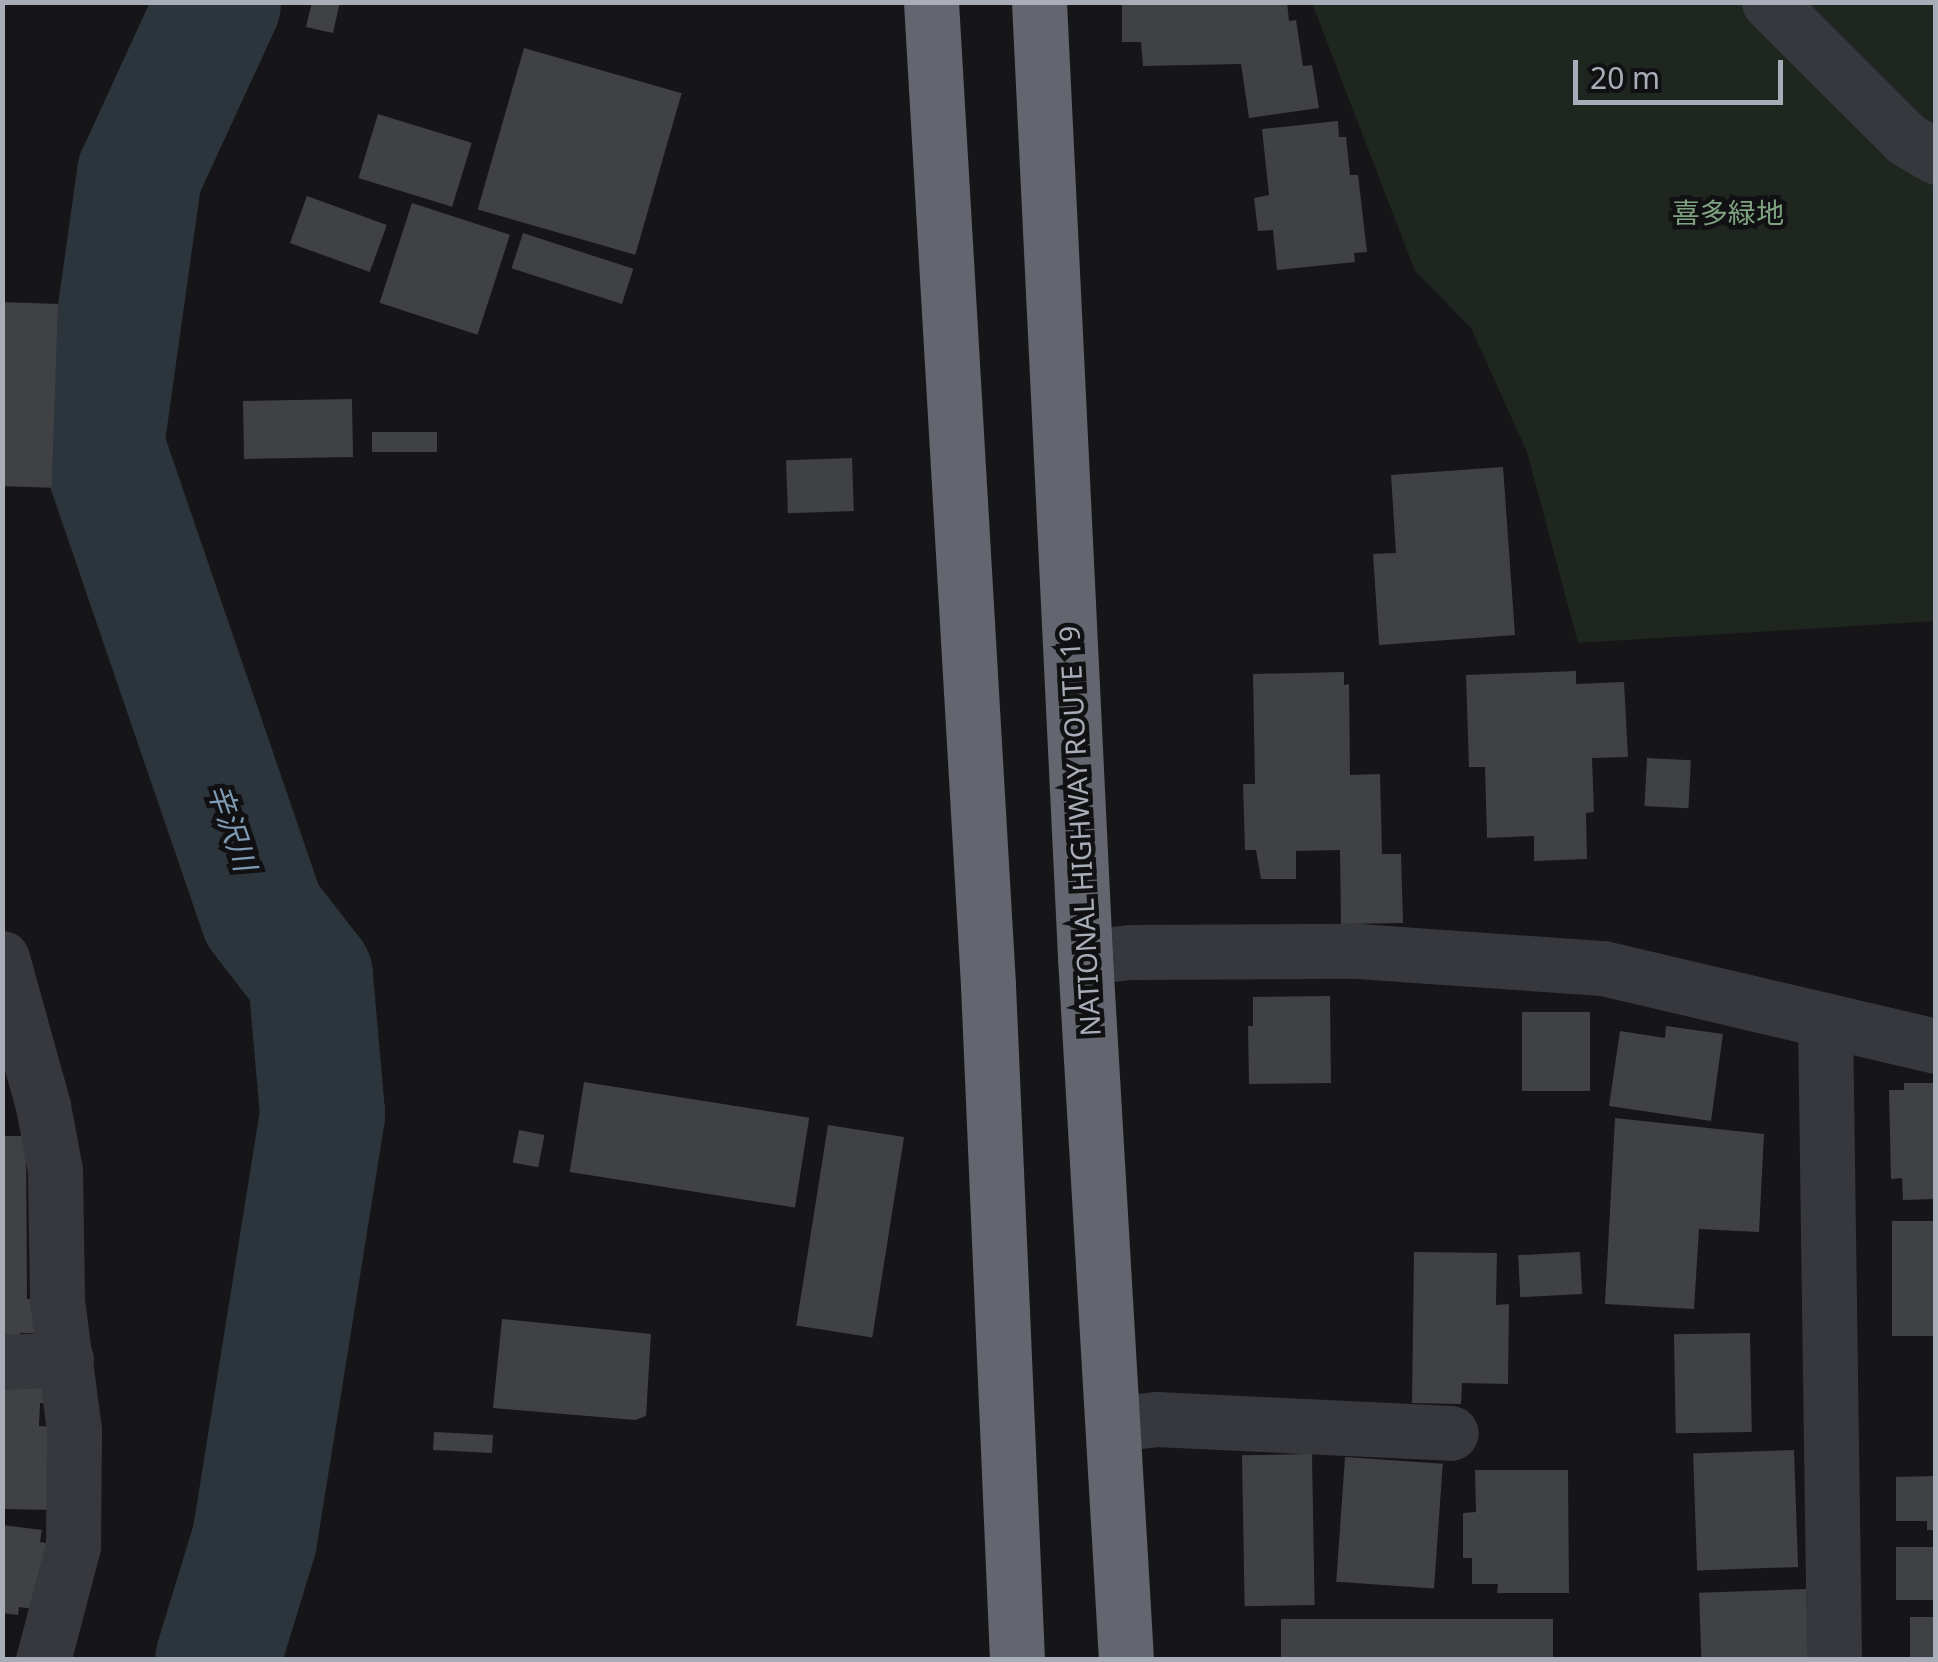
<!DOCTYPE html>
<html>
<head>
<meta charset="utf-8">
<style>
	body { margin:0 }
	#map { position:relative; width:1938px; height:1662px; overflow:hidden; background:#161618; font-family:"Noto Sans","Noto Sans JP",sans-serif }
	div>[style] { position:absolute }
	.green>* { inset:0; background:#1e261f }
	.river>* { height:125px; margin:-62.5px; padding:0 62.5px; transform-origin:62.5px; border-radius:62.5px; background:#2c353c }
	.building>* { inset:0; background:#404145; transform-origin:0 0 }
	.minor>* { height:55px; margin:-27.5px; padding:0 27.5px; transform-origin:27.5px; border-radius:27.5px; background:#37383d }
	.highway>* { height:55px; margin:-27.5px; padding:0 27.5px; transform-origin:27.5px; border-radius:27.5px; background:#63666e }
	span { translate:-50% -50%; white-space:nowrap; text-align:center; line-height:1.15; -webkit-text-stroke:9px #111113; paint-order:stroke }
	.park-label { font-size:28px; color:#7fa381 }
	.street-label { font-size:28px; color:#a8adb8 }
	.water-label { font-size:30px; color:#7f9bb3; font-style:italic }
	.frame { position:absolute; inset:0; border:5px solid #a8adb8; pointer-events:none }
	.scale { position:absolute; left:1573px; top:60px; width:210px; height:45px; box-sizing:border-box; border:5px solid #a8adb8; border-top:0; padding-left:12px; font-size:30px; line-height:35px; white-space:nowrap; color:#a8adb8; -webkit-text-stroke:8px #111113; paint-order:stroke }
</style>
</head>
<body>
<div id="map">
	<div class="green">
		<div style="clip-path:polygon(1312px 3px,1935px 3px,1935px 621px,1578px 643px,1527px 452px,1471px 328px,1415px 271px)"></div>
	</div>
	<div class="river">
		<div style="left:217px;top:1660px;width:127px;rotate:-73deg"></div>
		<div style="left:254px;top:1539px;width:431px;rotate:-80.9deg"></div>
		<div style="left:322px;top:1113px;width:138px;rotate:-95deg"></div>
		<div style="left:310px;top:976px;width:78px;rotate:-127.7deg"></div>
		<div style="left:262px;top:914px;width:497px;rotate:-108.9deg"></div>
		<div style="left:101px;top:444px;width:273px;rotate:-82deg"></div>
		<div style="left:139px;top:174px;width:189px;rotate:-65.3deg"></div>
	</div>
	<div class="building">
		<div style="clip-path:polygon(312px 2px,340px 2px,333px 33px,306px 27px)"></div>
		<div style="clip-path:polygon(1122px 2px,1287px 2px,1289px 21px,1296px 20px,1303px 66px,1312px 65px,1319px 108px,1249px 118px,1241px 64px,1143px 66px,1141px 42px,1122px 42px)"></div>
		<div style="left:524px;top:48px;width:164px;height:168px;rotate:16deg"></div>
		<div style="left:378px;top:114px;width:98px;height:67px;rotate:17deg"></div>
		<div style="clip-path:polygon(1338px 121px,1339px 137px,1346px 137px,1350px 175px,1358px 175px,1367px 252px,1354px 253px,1355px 262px,1277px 270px,1273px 230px,1258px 231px,1254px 198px,1269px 195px,1262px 129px)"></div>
		<div style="left:307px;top:196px;width:85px;height:50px;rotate:20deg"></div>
		<div style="left:412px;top:203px;width:103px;height:105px;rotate:18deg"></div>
		<div style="left:523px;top:233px;width:116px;height:37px;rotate:18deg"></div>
		<div style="left:2px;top:302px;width:56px;height:184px;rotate:2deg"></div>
		<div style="left:352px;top:399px;width:58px;height:109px;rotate:89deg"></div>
		<div style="left:437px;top:432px;width:20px;height:65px;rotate:90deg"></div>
		<div style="left:852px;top:458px;width:53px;height:66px;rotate:88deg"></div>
		<div style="clip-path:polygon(1503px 467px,1515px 635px,1379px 645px,1373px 554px,1396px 553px,1391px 475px)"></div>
		<div style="clip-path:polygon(1576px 671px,1576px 684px,1624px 682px,1628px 757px,1592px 758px,1594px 812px,1586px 813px,1587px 859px,1534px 861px,1534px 836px,1487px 838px,1485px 767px,1469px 767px,1466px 675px)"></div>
		<div style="clip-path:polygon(1344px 672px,1344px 685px,1349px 684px,1350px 775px,1380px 774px,1382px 854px,1401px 854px,1403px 923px,1341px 924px,1340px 850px,1296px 851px,1296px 879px,1261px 879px,1256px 850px,1245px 850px,1243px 784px,1255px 784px,1253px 674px)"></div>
		<div style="left:1647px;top:758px;width:44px;height:48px;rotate:3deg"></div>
		<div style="clip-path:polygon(1330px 996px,1331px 1083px,1249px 1084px,1248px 1026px,1253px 1026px,1253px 997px)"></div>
		<div style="left:1522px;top:1012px;width:68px;height:79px"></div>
		<div style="clip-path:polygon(1666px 1026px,1723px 1034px,1711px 1121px,1609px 1106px,1620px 1031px,1665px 1038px)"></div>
		<div style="left:584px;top:1082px;width:228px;height:91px;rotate:9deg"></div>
		<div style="clip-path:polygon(1904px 1083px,1936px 1083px,1936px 1199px,1903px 1200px,1902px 1178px,1891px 1179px,1889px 1090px,1904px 1090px)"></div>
		<div style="clip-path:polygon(1615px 1118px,1764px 1134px,1759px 1232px,1699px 1229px,1694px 1309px,1605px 1304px)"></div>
		<div style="left:828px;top:1125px;width:77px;height:203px;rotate:9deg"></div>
		<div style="left:519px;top:1130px;width:26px;height:33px;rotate:11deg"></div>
		<div style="clip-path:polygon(2px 1136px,26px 1136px,27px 1299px,45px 1298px,45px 1333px,20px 1333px,20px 1342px,2px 1342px)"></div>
		<div style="left:1936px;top:1221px;width:115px;height:44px;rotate:90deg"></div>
		<div style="clip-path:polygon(1414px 1252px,1497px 1253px,1496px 1305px,1509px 1304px,1508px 1384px,1462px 1383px,1461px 1404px,1412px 1403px)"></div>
		<div style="left:1580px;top:1252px;width:42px;height:62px;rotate:87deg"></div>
		<div style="clip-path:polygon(502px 1319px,651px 1334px,646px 1416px,635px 1420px,493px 1408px)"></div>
		<div style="left:1750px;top:1333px;width:99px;height:76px;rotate:89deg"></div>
		<div style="clip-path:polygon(2px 1383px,49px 1384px,49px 1403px,40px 1403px,39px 1426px,57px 1427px,56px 1510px,2px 1509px)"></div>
		<div style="left:434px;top:1432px;width:59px;height:18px;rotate:3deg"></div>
		<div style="left:1794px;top:1450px;width:117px;height:101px;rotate:88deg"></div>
		<div style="left:1312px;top:1454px;width:151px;height:70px;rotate:89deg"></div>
		<div style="left:1345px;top:1457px;width:98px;height:125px;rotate:4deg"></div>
		<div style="clip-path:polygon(1475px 1470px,1568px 1470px,1569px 1593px,1497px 1593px,1498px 1584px,1472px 1584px,1472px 1558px,1463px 1558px,1463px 1513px,1476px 1512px)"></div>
		<div style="clip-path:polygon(1936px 1476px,1936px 1530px,1927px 1530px,1927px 1521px,1896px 1521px,1896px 1477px)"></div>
		<div style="clip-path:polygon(2px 1525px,42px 1530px,40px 1542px,52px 1544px,34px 1609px,19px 1607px,18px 1615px,2px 1613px)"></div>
		<div style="left:1896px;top:1547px;width:40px;height:53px"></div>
		<div style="left:1806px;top:1589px;width:71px;height:107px;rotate:88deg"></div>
		<div style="left:1936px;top:1617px;width:43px;height:26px;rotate:90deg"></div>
		<div style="left:1553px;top:1619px;width:41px;height:272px;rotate:90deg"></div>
	</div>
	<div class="minor">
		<div style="left:1769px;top:2px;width:195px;rotate:45deg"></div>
		<div style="left:1907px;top:140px;width:34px;rotate:30deg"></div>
		<div style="left:1085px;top:957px;width:46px;rotate:-6.2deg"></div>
		<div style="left:1131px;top:952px;width:227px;rotate:-0.3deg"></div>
		<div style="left:1358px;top:951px;width:246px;rotate:4deg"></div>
		<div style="left:1603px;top:968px;width:342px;rotate:13.2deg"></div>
		<div style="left:2px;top:958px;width:154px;rotate:74.5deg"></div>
		<div style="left:43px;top:1106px;width:65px;rotate:79.4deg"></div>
		<div style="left:55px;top:1170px;width:131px;rotate:89.1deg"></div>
		<div style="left:57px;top:1301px;width:131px;rotate:82.5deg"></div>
		<div style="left:74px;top:1431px;width:115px;rotate:90.5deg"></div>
		<div style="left:73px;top:1546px;width:118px;rotate:104.7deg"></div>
		<div style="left:1825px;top:1020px;width:640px;rotate:89.19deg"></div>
		<div style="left:2px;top:1362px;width:64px;rotate:-2.7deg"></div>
		<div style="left:1113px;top:1424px;width:43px;rotate:-6.6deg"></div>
		<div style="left:1156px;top:1419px;width:295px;rotate:2.7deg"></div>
	</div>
	<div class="highway">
		<div style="left:931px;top:2px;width:985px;rotate:86.68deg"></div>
		<div style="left:988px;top:985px;width:676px;rotate:87.54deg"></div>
		<div style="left:1039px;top:2px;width:956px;rotate:87.24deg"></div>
		<div style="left:1085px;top:957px;width:704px;rotate:86.66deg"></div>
	</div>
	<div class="park-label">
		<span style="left:1728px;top:212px">喜多緑地</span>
	</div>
	<div class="street-label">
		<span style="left:1079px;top:831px;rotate:-93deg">NATIONAL HIGHWAY ROUTE 19</span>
	</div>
	<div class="water-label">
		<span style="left:232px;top:827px;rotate:71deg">辛沢川</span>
	</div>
	<div class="frame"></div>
	<div class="scale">20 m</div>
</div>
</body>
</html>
